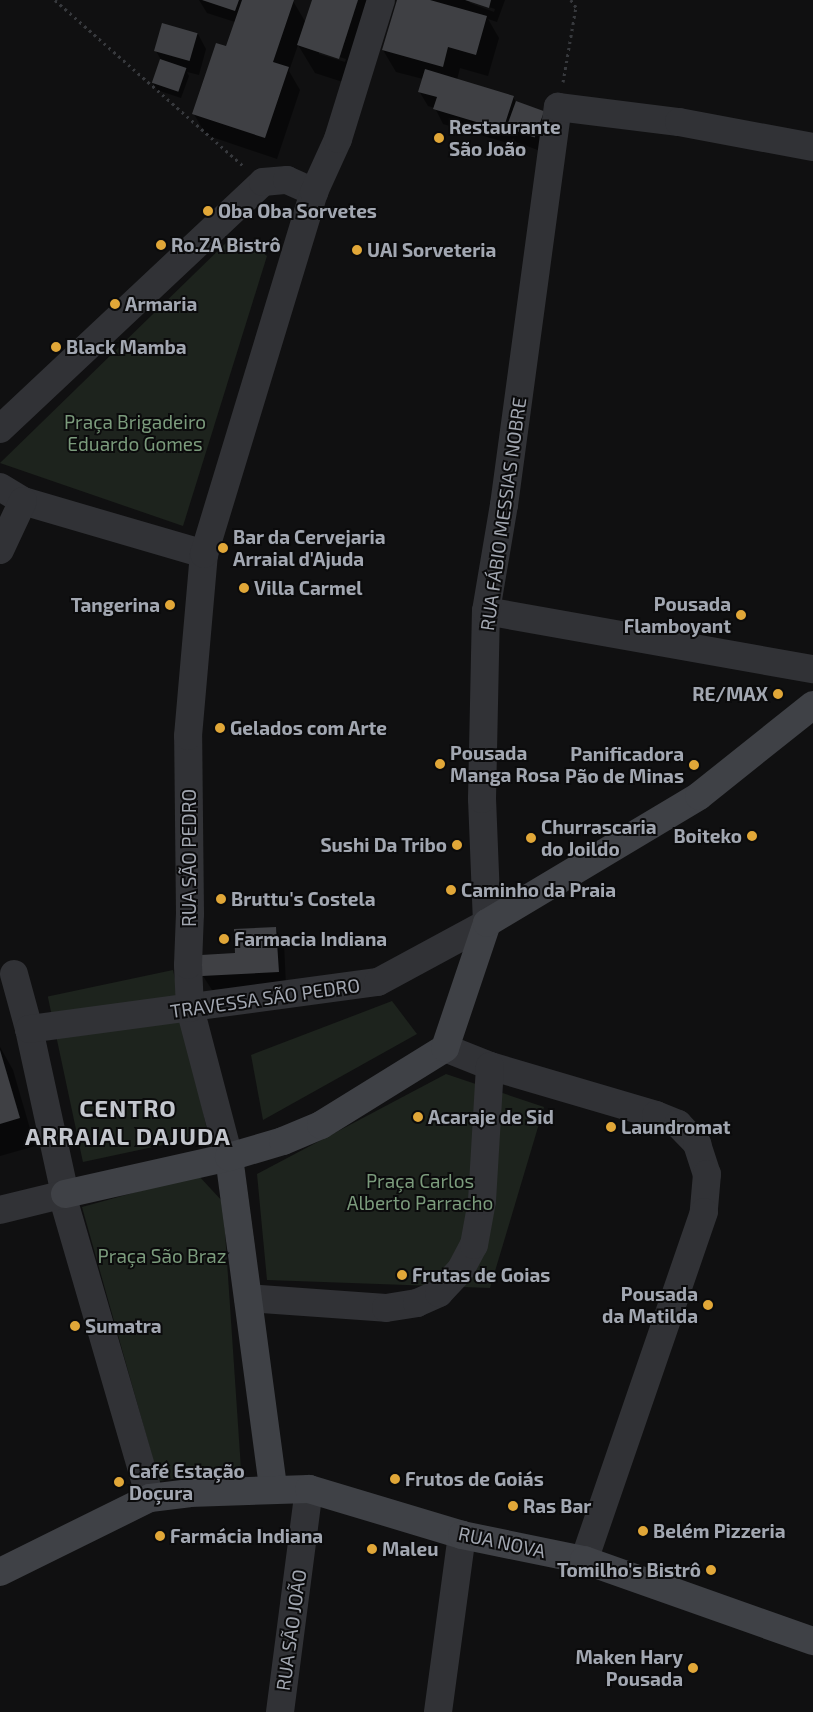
<!DOCTYPE html>
<html>
<head>
<meta charset="utf-8">
<style>
	body { margin:0 }
	#map { position:relative; width:813px; height:1712px; overflow:hidden; background:#101011; font-family:"Exo 2",sans-serif }
	div>[style] { position:absolute }
	.green>* { inset:0; background:#1d231d; transform-origin:0 0 }
	.shadow>* { inset:0; background:#0007 }
	.building>* { inset:0; background:#3f4044; transform-origin:0 0 }
	.path>* { height:3px; margin-top:-1.5px; transform-origin:0; background:repeating-linear-gradient(90deg,#37393d 0 2.5px,transparent 0 6.5px) }
	.street>* { height:28px; margin:-14px; padding:0 14px; transform-origin:14px; border-radius:14px; background:#313236 }
	.secondary>* { height:28px; margin:-14px; padding:0 14px; transform-origin:14px; border-radius:14px; background:#3f4146 }
	.dots>* { width:14px; height:14px; translate:-50% -50%; box-sizing:border-box; border:2px solid #0b0b0c; border-radius:50% }
	span { translate:-50% -50%; white-space:nowrap; text-align:center; line-height:1.15; -webkit-text-stroke:4px #0b0b0c; paint-order:stroke }
	.poi-label { font-size:19px; color:#a2a7b1; font-weight:700 }
	.left { translate:0 -50%; text-align:left }
	.right { translate:-100% -50%; text-align:right }
	.park-label { font-size:19px; color:#7b9b7c }
	.street-label { font-size:19px; color:#a2a7b1 }
	.district-label { font-size:24px; color:#c3c6cd; font-weight:700; letter-spacing:1px }
</style>
</head>
<body>
<div id="map">
	<div class="green">
		<div style="clip-path:polygon(230px 239px,247px 240px,267px 256px,183px 526px,0 463px)"></div>
		<div style="left:173px;top:970px;width:169px;height:128px;rotate:78deg"></div>
		<div style="clip-path:polygon(392px 1001px,417px 1034px,263px 1120px,251px 1055px)"></div>
		<div style="clip-path:polygon(446px 1074px,544px 1107px,490px 1288px,267px 1280px,257px 1174px)"></div>
		<div style="clip-path:polygon(198px 1175px,223px 1202px,241px 1469px,159px 1481px,82px 1207px)"></div>
	</div>
	<div class="shadow">
		<div style="clip-path:polygon(evenodd,199px 0,290px 0,293px 1px,306px 23px,313px 0,382px 0,355px 86px,315px 73px,298px 45px,289px 71px,300px 90px,277px 159px,206px 135px,194px 114px,227px 48px,235px 22px,207px 13px,199px 0,319px 51px,346px 59px,345px 62px,319px 54px,319px 51px)"></div>
		<div style="clip-path:polygon(evenodd,398px 0,505px 0,497px 22px,488px 19px,499px 38px,488px 76px,460px 68px,457px 80px,513px 97px,516px 102px,543px 112px,552px 127px,543px 152px,516px 142px,513px 138px,511px 144px,443px 124px,435px 108px,428px 106px,419px 91px,423px 79px,396px 72px,383px 50px,398px 0,470px 1px,495px 9px,494px 12px,470px 3px,470px 1px)"></div>
		<div style="clip-path:polygon(198px 34px,206px 49px,199px 75px,187px 72px,189px 76px,181px 98px,157px 90px,153px 83px,161px 60px,156px 51px)"></div>
		<div style="clip-path:polygon(275px 928px,284px 943px,286px 986px,212px 990px,203px 976px)"></div>
		<div style="clip-path:polygon(0 1047px,13px 1070px,35px 1146px,0 1156px)"></div>
	</div>
	<div class="building">
		<div style="clip-path:polygon(202px 0,239px 0,235px 11px)"></div>
		<div style="clip-path:polygon(242px 0,294px 0,273px 62px,289px 67px,265px 138px,192px 114px,216px 43px,226px 46px)"></div>
		<div style="clip-path:polygon(312px 0,358px 0,339px 59px,297px 45px)"></div>
		<div style="clip-path:polygon(397px 0,430px 0,487px 16px,476px 55px,448px 47px,443px 67px,382px 50px)"></div>
		<div style="clip-path:polygon(465px 0,491px 0,489px 8px)"></div>
		<div style="left:162px;top:23px;width:37px;height:29px;rotate:16deg"></div>
		<div style="left:160px;top:59px;width:28px;height:25px;rotate:19deg"></div>
		<div style="clip-path:polygon(425px 69px,514px 96px,503px 130px,433px 109px,437px 97px,418px 92px)"></div>
		<div style="left:516px;top:101px;width:30px;height:28px;rotate:20deg"></div>
		<div style="clip-path:polygon(276px 927px,279px 972px,202px 976px,201px 955px,235px 953px,234px 929px)"></div>
		<div style="clip-path:polygon(0 1050px,20px 1118px,0 1124px)"></div>
	</div>
	<div class="path">
		<div style="left:55px;top:0;width:251px;rotate:41.4deg"></div>
		<div style="left:563px;top:82px;width:76px;rotate:-80.2deg"></div>
		<div style="left:576px;top:7px;width:9px;rotate:-126deg"></div>
	</div>
	<div class="street">
		<div style="left:0;top:429px;width:361px;rotate:-43.2deg"></div>
		<div style="left:263px;top:182px;width:24px;rotate:-5deg"></div>
		<div style="left:287px;top:180px;width:30px;rotate:24deg"></div>
		<div style="left:0;top:487px;width:27px;rotate:31deg"></div>
		<div style="left:23px;top:501px;width:189px;rotate:16.3deg"></div>
		<div style="left:0;top:550px;width:54px;rotate:-64.9deg"></div>
		<div style="left:486px;top:611px;width:332px;rotate:10.1deg"></div>
		<div style="left:14px;top:974px;width:57px;rotate:74.7deg"></div>
		<div style="left:29px;top:1029px;width:169px;rotate:77.7deg"></div>
		<div style="left:65px;top:1194px;width:11px;rotate:90deg"></div>
		<div style="left:65px;top:1205px;width:305px;rotate:73.8deg"></div>
		<div style="left:29px;top:1029px;width:352px;rotate:-7.7deg"></div>
		<div style="left:378px;top:982px;width:124px;rotate:-28.4deg"></div>
		<div style="left:487px;top:923px;width:124px;rotate:-92.3deg"></div>
		<div style="left:482px;top:799px;width:188px;rotate:-88.8deg"></div>
		<div style="left:486px;top:611px;width:108px;rotate:-80.4deg"></div>
		<div style="left:504px;top:505px;width:402px;rotate:-82.3deg"></div>
		<div style="left:558px;top:107px;width:122px;rotate:7.1deg"></div>
		<div style="left:679px;top:122px;width:136px;rotate:10.6deg"></div>
		<div style="left:445px;top:1048px;width:48px;rotate:21.8deg"></div>
		<div style="left:490px;top:1066px;width:173px;rotate:16.4deg"></div>
		<div style="left:656px;top:1115px;width:24px;rotate:22deg"></div>
		<div style="left:678px;top:1124px;width:28px;rotate:46deg"></div>
		<div style="left:697px;top:1144px;width:32px;rotate:72deg"></div>
		<div style="left:707px;top:1174px;width:38px;rotate:95deg"></div>
		<div style="left:704px;top:1212px;width:368px;rotate:109deg"></div>
		<div style="left:229px;top:1157px;width:154px;rotate:-104.7deg"></div>
		<div style="left:190px;top:1008px;width:43px;rotate:-92.7deg"></div>
		<div style="left:188px;top:965px;width:51px;rotate:-87.8deg"></div>
		<div style="left:190px;top:914px;width:178px;rotate:-90.6deg"></div>
		<div style="left:188px;top:736px;width:183px;rotate:-85deg"></div>
		<div style="left:204px;top:554px;width:378px;rotate:-73.1deg"></div>
		<div style="left:314px;top:192px;width:58px;rotate:-65.6deg"></div>
		<div style="left:338px;top:139px;width:145px;rotate:-72.8deg"></div>
		<div style="left:0;top:1210px;width:67px;rotate:-13.8deg"></div>
		<div style="left:248px;top:1298px;width:138px;rotate:4.1deg"></div>
		<div style="left:386px;top:1308px;width:31px;rotate:-9deg"></div>
		<div style="left:417px;top:1303px;width:24px;rotate:-24deg"></div>
		<div style="left:439px;top:1293px;width:33px;rotate:-47deg"></div>
		<div style="left:461px;top:1269px;width:27px;rotate:-62deg"></div>
		<div style="left:474px;top:1245px;width:45px;rotate:-79.7deg"></div>
		<div style="left:482px;top:1201px;width:135px;rotate:-86.6deg"></div>
		<div style="left:280px;top:1712px;width:225px;rotate:-82.6deg"></div>
		<div style="left:438px;top:1712px;width:179px;rotate:-82.3deg"></div>
	</div>
	<div class="secondary">
		<div style="left:229px;top:1157px;width:334px;rotate:82.4deg"></div>
		<div style="left:65px;top:1194px;width:168px;rotate:-12.7deg"></div>
		<div style="left:229px;top:1157px;width:56px;rotate:-16.5deg"></div>
		<div style="left:283px;top:1141px;width:41px;rotate:-22.8deg"></div>
		<div style="left:321px;top:1125px;width:146px;rotate:-31.8deg"></div>
		<div style="left:445px;top:1048px;width:132px;rotate:-71.4deg"></div>
		<div style="left:487px;top:923px;width:247px;rotate:-30.9deg"></div>
		<div style="left:699px;top:796px;width:146px;rotate:-38.6deg"></div>
		<div style="left:0;top:1572px;width:167px;rotate:-26.3deg"></div>
		<div style="left:150px;top:1498px;width:39px;rotate:-7deg"></div>
		<div style="left:189px;top:1493px;width:120px;rotate:-1.9deg"></div>
		<div style="left:309px;top:1489px;width:160px;rotate:16.7deg"></div>
		<div style="left:462px;top:1535px;width:125px;rotate:11.6deg"></div>
		<div style="left:584px;top:1560px;width:243px;rotate:19.5deg"></div>
	</div>
	<div class="dots">
		<div style="left:439px;top:138px;background:#e1a738"></div>
		<div style="left:208px;top:211px;background:#e1a738"></div>
		<div style="left:161px;top:245px;background:#e1a738"></div>
		<div style="left:357px;top:250px;background:#e1a738"></div>
		<div style="left:115px;top:304px;background:#e1a738"></div>
		<div style="left:56px;top:347px;background:#e1a738"></div>
		<div style="left:223px;top:548px;background:#e1a738"></div>
		<div style="left:244px;top:588px;background:#e1a738"></div>
		<div style="left:170px;top:605px;background:#e1a738"></div>
		<div style="left:741px;top:615px;background:#e1a738"></div>
		<div style="left:778px;top:694px;background:#e1a738"></div>
		<div style="left:220px;top:728px;background:#e1a738"></div>
		<div style="left:440px;top:764px;background:#e1a738"></div>
		<div style="left:694px;top:765px;background:#e1a738"></div>
		<div style="left:752px;top:836px;background:#e1a738"></div>
		<div style="left:531px;top:838px;background:#e1a738"></div>
		<div style="left:457px;top:845px;background:#e1a738"></div>
		<div style="left:451px;top:890px;background:#e1a738"></div>
		<div style="left:221px;top:899px;background:#e1a738"></div>
		<div style="left:224px;top:939px;background:#e1a738"></div>
		<div style="left:418px;top:1117px;background:#e1a738"></div>
		<div style="left:611px;top:1127px;background:#e1a738"></div>
		<div style="left:402px;top:1275px;background:#e1a738"></div>
		<div style="left:708px;top:1305px;background:#e1a738"></div>
		<div style="left:75px;top:1326px;background:#e1a738"></div>
		<div style="left:395px;top:1479px;background:#e1a738"></div>
		<div style="left:119px;top:1482px;background:#e1a738"></div>
		<div style="left:513px;top:1506px;background:#e1a738"></div>
		<div style="left:643px;top:1531px;background:#e1a738"></div>
		<div style="left:160px;top:1536px;background:#e1a738"></div>
		<div style="left:372px;top:1549px;background:#e1a738"></div>
		<div style="left:711px;top:1570px;background:#e1a738"></div>
		<div style="left:693px;top:1668px;background:#e1a738"></div>
	</div>
	<div class="poi-label">
		<span class="left" style="left:449px;top:138px">Restaurante<br>São João</span>
		<span class="left" style="left:218px;top:211px">Oba Oba Sorvetes</span>
		<span class="left" style="left:171px;top:245px">Ro.ZA Bistrô</span>
		<span class="left" style="left:367px;top:250px">UAI Sorveteria</span>
		<span class="left" style="left:125px;top:304px">Armaria</span>
		<span class="left" style="left:66px;top:347px">Black Mamba</span>
		<span class="left" style="left:233px;top:548px">Bar da Cervejaria<br>Arraial d'Ajuda</span>
		<span class="left" style="left:254px;top:588px">Villa Carmel</span>
		<span class="right" style="left:731px;top:615px">Pousada<br>Flamboyant</span>
		<span class="right" style="left:160px;top:605px">Tangerina</span>
		<span class="right" style="left:768px;top:694px">RE/MAX</span>
		<span class="left" style="left:230px;top:728px">Gelados com Arte</span>
		<span class="left" style="left:450px;top:764px">Pousada<br>Manga Rosa</span>
		<span class="right" style="left:684px;top:765px">Panificadora<br>Pão de Minas</span>
		<span class="left" style="left:541px;top:838px">Churrascaria<br>do Joildo</span>
		<span class="right" style="left:742px;top:836px">Boiteko</span>
		<span class="right" style="left:447px;top:845px">Sushi Da Tribo</span>
		<span class="left" style="left:461px;top:890px">Caminho da Praia</span>
		<span class="left" style="left:231px;top:899px">Bruttu's Costela</span>
		<span class="left" style="left:234px;top:939px">Farmacia Indiana</span>
		<span class="left" style="left:428px;top:1117px">Acaraje de Sid</span>
		<span class="left" style="left:621px;top:1127px">Laundromat</span>
		<span class="left" style="left:412px;top:1275px">Frutas de Goias</span>
		<span class="right" style="left:698px;top:1305px">Pousada<br>da Matilda</span>
		<span class="left" style="left:85px;top:1326px">Sumatra</span>
		<span class="left" style="left:129px;top:1482px">Café Estação<br>Doçura</span>
		<span class="left" style="left:405px;top:1479px">Frutos de Goiás</span>
		<span class="left" style="left:523px;top:1506px">Ras Bar</span>
		<span class="left" style="left:653px;top:1531px">Belém Pizzeria</span>
		<span class="left" style="left:170px;top:1536px">Farmácia Indiana</span>
		<span class="left" style="left:382px;top:1549px">Maleu</span>
		<span class="right" style="left:701px;top:1570px">Tomilho's Bistrô</span>
		<span class="right" style="left:683px;top:1668px">Maken Hary<br>Pousada</span>
	</div>
	<div class="park-label">
		<span style="left:135px;top:433px">Praça Brigadeiro<br>Eduardo Gomes</span>
		<span style="left:420px;top:1192px">Praça Carlos<br>Alberto Parracho</span>
		<span style="left:162px;top:1256px">Praça São Braz</span>
	</div>
	<div class="street-label">
		<span style="left:503px;top:514px;rotate:-82deg">RUA FÁBIO MESSIAS NOBRE</span>
		<span style="left:189px;top:858px;rotate:-90deg">RUA SÃO PEDRO</span>
		<span style="left:265px;top:998px;rotate:-8deg">TRAVESSA SÃO PEDRO</span>
		<span style="left:502px;top:1542px;rotate:12deg">RUA NOVA</span>
		<span style="left:291px;top:1630px;rotate:-82deg">RUA SÃO JOÃO</span>
	</div>
	<div class="district-label">
		<span style="left:128px;top:1122px">CENTRO<br>ARRAIAL DAJUDA</span>
	</div>
</div>
</body>
</html>
